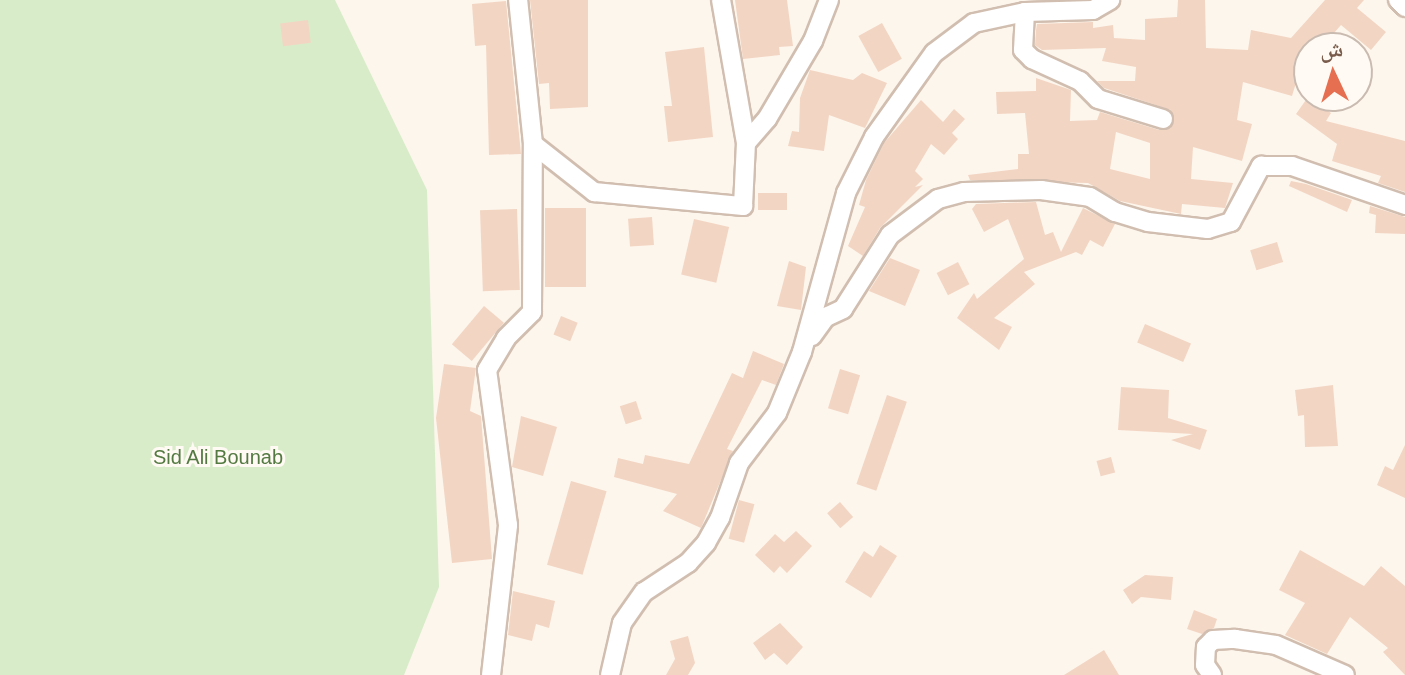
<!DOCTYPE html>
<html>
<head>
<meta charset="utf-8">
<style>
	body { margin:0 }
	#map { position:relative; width:1405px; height:675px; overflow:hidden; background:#fdf6ec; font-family:Arial,"Noto Naskh Arabic",sans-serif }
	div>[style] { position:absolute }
	.green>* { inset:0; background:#d8ecc9 }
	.building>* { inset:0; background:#f3d5c3; transform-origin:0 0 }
	.roads { filter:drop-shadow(2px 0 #d1beb0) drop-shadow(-2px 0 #d1beb0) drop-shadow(0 2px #d1beb0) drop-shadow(0 -2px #d1beb0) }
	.street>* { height:18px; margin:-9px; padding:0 9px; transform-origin:9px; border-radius:9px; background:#fff }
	span { translate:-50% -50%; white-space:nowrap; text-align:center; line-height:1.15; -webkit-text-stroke:6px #fffaf3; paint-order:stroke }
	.park-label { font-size:20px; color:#537a41 }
	.north { position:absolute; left:1293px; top:32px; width:80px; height:80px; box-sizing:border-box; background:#fffaf3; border:2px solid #cabbb1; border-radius:50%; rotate:356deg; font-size:22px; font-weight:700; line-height:32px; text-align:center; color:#7a5c4d }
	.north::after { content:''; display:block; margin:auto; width:28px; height:36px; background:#e76f51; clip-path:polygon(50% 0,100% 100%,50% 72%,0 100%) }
</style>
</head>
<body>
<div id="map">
	<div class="green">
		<div style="clip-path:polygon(0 0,335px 0,427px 190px,439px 587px,404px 675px,0 675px)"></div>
	</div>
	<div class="building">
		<div style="clip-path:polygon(530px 0,588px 0,588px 107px,550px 109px,549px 83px,539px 84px)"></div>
		<div style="clip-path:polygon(735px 0,787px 0,793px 46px,779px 47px,780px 55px,743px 59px)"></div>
		<div style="clip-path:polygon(evenodd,1178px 0,1205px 0,1206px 48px,1248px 50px,1251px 30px,1291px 38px,1325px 0,1364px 0,1357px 8px,1386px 32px,1371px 50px,1341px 25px,1321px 48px,1309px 48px,1309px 61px,1299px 73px,1292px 96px,1243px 82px,1237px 120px,1252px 124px,1242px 161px,1193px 147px,1191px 179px,1233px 183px,1225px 208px,1182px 204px,1181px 214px,1120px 201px,1088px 183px,970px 180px,968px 175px,1018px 169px,1018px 154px,1029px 154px,1025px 113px,997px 114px,996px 92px,1036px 91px,1036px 78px,1071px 90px,1070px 121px,1097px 120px,1100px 112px,1159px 130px,1171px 128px,1171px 110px,1104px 88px,1097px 81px,1135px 81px,1136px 67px,1102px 61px,1106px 48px,1042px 50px,1035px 45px,1036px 30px,1037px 24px,1093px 22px,1093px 28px,1113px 25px,1114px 38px,1145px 40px,1145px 19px,1177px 17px,1178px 0,1116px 132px,1150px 143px,1150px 179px,1110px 169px,1116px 132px)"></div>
		<div style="clip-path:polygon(506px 1px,521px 154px,489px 155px,486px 45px,475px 46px,472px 4px)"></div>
		<div style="left:308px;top:20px;width:23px;height:28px;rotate:83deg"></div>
		<div style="left:882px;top:23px;width:41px;height:27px;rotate:61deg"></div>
		<div style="clip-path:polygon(704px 47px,713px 137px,668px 142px,664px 106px,672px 106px,665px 52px)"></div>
		<div style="clip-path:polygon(810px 70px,853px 80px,862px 73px,887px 83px,865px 128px,829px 115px,824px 151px,788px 146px,792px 131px,799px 132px,800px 98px)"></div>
		<div style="clip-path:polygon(1308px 97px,1331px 113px,1326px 121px,1405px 141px,1405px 192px,1378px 183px,1381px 176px,1332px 161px,1337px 144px,1296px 114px)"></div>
		<div style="clip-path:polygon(921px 100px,943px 122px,954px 109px,965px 119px,952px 133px,958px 139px,944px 155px,931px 144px,915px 171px,923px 179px,915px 187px,923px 185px,880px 228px,863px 256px,848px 246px,865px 207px,859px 205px,866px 180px,884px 143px)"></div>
		<div style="clip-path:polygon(1291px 181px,1306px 184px,1352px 200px,1347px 212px,1289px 186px)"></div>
		<div style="left:787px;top:193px;width:17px;height:29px;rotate:90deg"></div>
		<div style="clip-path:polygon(1036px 202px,1045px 235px,1053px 232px,1061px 252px,1083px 208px,1115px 224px,1103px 247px,1090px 240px,1082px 255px,1076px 252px,1024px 272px,1035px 284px,994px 318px,1012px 327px,999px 350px,957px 318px,974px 293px,977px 299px,1024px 259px,1008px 219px,984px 232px,972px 209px,976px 204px)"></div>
		<div style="clip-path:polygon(1370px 206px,1405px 217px,1405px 234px,1375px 233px,1376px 215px,1369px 213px)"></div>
		<div style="left:586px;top:208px;width:79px;height:41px;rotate:90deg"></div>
		<div style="left:517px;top:209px;width:81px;height:37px;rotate:88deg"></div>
		<div style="left:652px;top:217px;width:28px;height:24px;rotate:86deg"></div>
		<div style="left:694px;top:219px;width:36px;height:57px;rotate:13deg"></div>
		<div style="left:1277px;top:242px;width:21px;height:28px;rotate:73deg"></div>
		<div style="clip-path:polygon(890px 258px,920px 270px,905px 306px,869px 291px)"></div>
		<div style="clip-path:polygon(789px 261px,806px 267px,801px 310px,777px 306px)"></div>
		<div style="left:958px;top:262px;width:25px;height:24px;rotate:63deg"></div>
		<div style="left:484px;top:306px;width:26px;height:50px;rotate:40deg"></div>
		<div style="left:561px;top:316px;width:18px;height:20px;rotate:22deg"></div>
		<div style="left:1145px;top:324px;width:50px;height:20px;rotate:23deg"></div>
		<div style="clip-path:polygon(753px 351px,784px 364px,776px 385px,762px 380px,727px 449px,733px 451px,701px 528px,663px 511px,677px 494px,614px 477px,618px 458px,643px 464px,645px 455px,689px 464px,732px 373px,743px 378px)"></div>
		<div style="clip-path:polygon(444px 364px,476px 368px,470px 411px,481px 416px,492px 559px,452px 563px,436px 418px)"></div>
		<div style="left:840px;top:369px;width:21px;height:41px;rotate:17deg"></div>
		<div style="clip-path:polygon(1333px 385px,1338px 446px,1305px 447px,1304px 415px,1298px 416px,1295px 390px)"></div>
		<div style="clip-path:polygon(1121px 387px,1169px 390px,1168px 418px,1207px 430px,1200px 450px,1171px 440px,1193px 434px,1118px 430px)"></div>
		<div style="left:887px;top:395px;width:21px;height:94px;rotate:19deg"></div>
		<div style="left:636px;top:401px;width:19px;height:17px;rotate:72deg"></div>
		<div style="clip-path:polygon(521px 416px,557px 427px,543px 476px,512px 467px)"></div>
		<div style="clip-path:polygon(1405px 445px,1405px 498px,1377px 485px,1385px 466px,1393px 470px)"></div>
		<div style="left:1111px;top:457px;width:16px;height:15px;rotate:75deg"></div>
		<div style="left:571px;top:481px;width:37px;height:87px;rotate:16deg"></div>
		<div style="left:739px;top:500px;width:16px;height:40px;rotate:15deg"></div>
		<div style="left:840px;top:502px;width:20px;height:17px;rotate:49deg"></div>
		<div style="clip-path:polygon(796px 531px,812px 546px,787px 573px,780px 566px,774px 573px,755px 555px,775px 534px,784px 542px)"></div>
		<div style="clip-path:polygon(880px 545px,897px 556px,871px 598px,845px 582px,864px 551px,873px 557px)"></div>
		<div style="clip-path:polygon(1300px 550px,1364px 586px,1381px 566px,1405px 586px,1405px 675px,1383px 652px,1388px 648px,1350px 617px,1327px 654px,1285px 635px,1305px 603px,1279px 590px)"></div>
		<div style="clip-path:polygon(1145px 575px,1173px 577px,1171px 600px,1141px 597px,1132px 604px,1123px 590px)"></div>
		<div style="clip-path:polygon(513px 591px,555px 601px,549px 628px,536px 624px,532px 641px,508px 635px)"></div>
		<div style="clip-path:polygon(1194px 610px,1217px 619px,1214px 628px,1202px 634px,1187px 629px)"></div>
		<div style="clip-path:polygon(780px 623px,803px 647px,787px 665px,774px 653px,765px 660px,753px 643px)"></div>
		<div style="clip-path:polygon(688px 636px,695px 663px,688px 675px,666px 675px,675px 659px,670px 641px)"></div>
		<div style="clip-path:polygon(1104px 650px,1119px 675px,1064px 675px)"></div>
	</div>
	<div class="roads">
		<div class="street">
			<div style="left:1398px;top:0;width:10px;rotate:45deg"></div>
			<div style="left:1025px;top:12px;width:38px;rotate:93deg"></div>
			<div style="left:1023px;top:50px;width:13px;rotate:45deg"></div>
			<div style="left:1032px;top:59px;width:53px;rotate:24.6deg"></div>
			<div style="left:1080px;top:81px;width:25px;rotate:45deg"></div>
			<div style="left:1098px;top:99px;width:68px;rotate:17.1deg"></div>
			<div style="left:746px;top:143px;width:32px;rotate:-49deg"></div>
			<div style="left:767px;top:119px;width:91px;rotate:-59.5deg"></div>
			<div style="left:813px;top:41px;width:44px;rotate:-68.7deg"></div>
			<div style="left:533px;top:144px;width:78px;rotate:38.2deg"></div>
			<div style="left:594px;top:192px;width:150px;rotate:5.4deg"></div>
			<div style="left:743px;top:206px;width:63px;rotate:-87.3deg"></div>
			<div style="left:746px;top:143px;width:145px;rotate:-99.9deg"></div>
			<div style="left:812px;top:336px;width:24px;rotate:-54deg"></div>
			<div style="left:826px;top:317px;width:19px;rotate:-25deg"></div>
			<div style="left:843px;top:309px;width:88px;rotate:-57.6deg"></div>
			<div style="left:890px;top:235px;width:60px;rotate:-36.9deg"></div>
			<div style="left:938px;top:199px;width:27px;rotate:-15deg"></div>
			<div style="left:964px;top:192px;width:77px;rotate:-1.5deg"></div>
			<div style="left:1041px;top:190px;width:49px;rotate:8.1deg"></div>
			<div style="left:1090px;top:197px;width:29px;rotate:31deg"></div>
			<div style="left:1115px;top:212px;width:34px;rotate:17deg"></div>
			<div style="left:1148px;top:222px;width:60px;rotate:6.7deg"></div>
			<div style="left:1208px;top:229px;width:24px;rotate:-17deg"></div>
			<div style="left:1231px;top:222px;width:64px;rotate:-61.8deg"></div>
			<div style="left:1261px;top:166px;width:31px"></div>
			<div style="left:1292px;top:166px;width:120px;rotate:19deg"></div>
			<div style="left:491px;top:675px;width:151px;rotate:-83.5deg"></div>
			<div style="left:508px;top:525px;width:156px;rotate:-97.7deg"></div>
			<div style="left:487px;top:370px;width:37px;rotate:-59deg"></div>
			<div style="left:506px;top:338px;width:37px;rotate:-45deg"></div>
			<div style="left:532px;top:312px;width:168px;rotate:-89.7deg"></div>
			<div style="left:533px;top:144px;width:145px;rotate:-95.9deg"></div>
			<div style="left:610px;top:675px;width:53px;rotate:-77deg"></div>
			<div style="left:622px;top:623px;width:38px;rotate:-55deg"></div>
			<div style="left:644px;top:592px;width:53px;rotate:-33.4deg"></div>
			<div style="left:688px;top:563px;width:27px;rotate:-48deg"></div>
			<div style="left:706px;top:543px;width:29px;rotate:-61deg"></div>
			<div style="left:720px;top:518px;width:58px;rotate:-70.9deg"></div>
			<div style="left:739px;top:463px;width:63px;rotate:-52.8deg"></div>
			<div style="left:777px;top:413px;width:66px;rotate:-67.7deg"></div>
			<div style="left:802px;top:352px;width:165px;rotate:-74.5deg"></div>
			<div style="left:846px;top:193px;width:63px;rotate:-63.4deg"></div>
			<div style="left:874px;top:137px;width:103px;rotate:-54.5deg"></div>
			<div style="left:934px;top:53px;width:50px;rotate:-36.9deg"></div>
			<div style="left:974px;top:23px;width:52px;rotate:-12.2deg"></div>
			<div style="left:1025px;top:12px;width:68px;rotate:-1.7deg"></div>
			<div style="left:1093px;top:10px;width:20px;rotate:-30deg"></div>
			<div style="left:1212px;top:675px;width:12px;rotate:-125deg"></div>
			<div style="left:1205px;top:665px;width:18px;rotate:-87deg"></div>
			<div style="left:1206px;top:647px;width:10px;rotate:-45deg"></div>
			<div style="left:1213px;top:640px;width:22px;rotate:-3deg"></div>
			<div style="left:1235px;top:639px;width:41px;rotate:8.3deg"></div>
			<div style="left:1276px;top:645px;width:75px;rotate:23.5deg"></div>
		</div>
	</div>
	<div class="park-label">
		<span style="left:218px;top:457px">Sid Ali Bounab</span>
	</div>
	<div class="north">ش</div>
</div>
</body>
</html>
